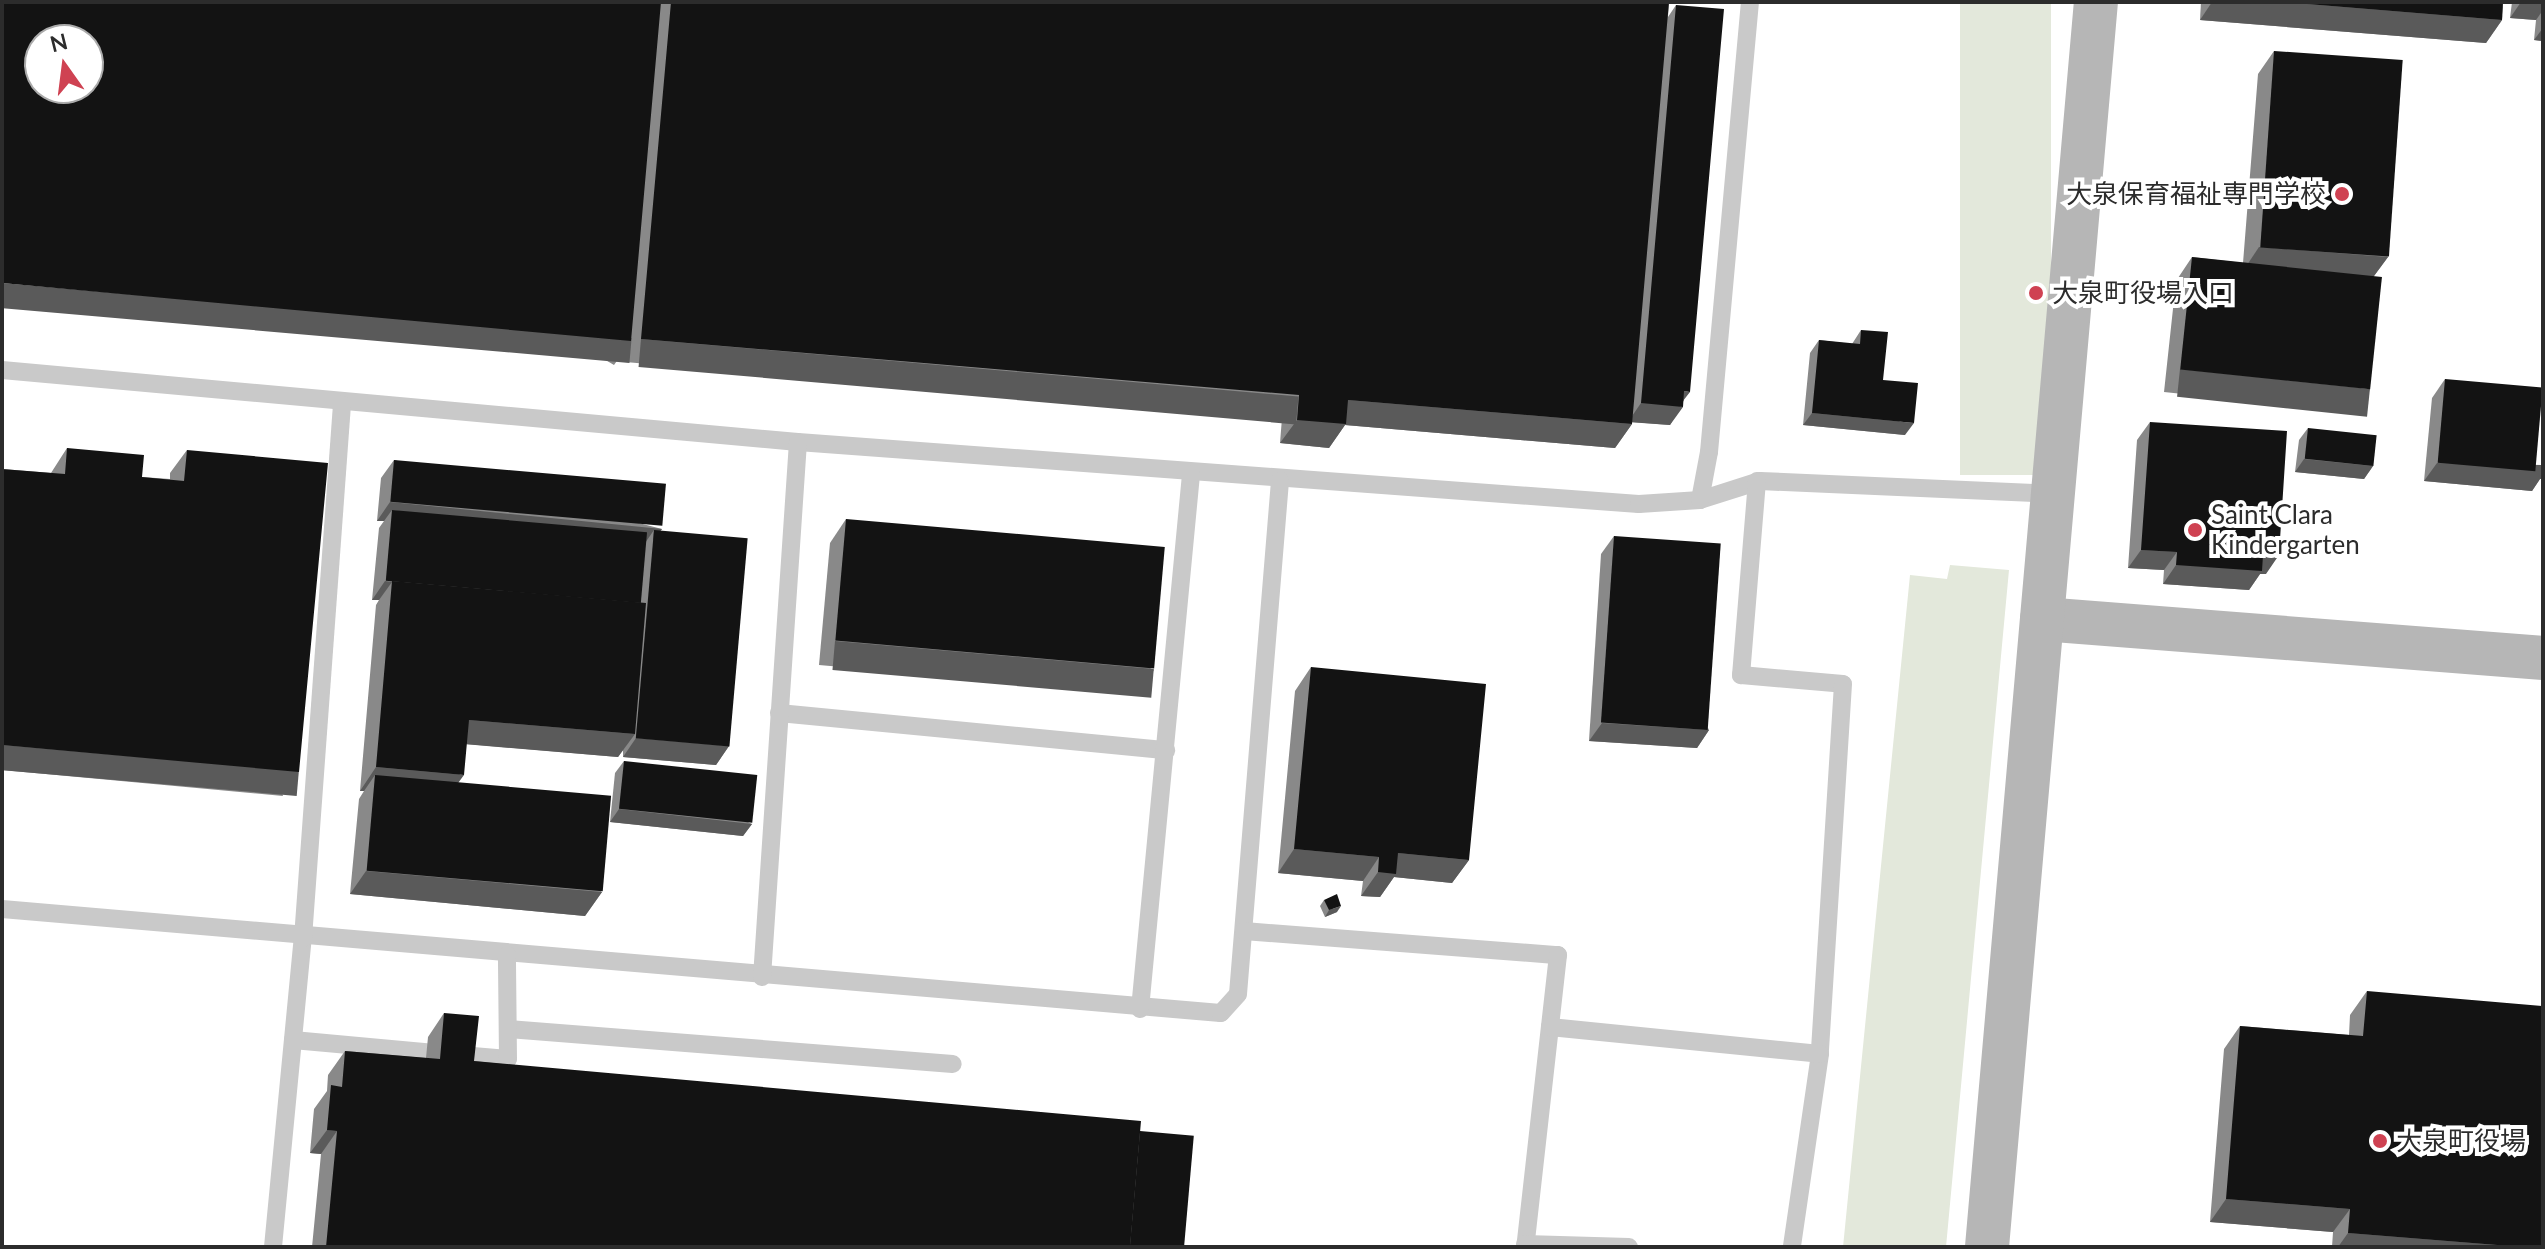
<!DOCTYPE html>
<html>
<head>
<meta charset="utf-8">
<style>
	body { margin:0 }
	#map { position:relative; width:2545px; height:1249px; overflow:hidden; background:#fff; font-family:Lato,"Noto Sans JP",sans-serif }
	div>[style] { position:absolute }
	.green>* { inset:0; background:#e3e8db; transform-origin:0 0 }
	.lane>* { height:18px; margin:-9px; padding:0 9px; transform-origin:9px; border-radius:9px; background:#c9c9c9 }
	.secondary>* { height:44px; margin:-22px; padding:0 22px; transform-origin:22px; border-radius:22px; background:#b6b6b6 }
	.wall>* { inset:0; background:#898989 }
	.shaded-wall>* { inset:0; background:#5a5a5a; transform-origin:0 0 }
	.building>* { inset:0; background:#131313; transform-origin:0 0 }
	.dots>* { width:22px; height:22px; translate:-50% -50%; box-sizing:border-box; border:4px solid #fff; border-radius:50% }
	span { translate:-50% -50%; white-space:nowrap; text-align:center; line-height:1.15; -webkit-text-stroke:8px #fff; paint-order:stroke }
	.poi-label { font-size:26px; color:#2c2c2c }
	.right { translate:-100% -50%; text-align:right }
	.left { translate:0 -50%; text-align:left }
	.frame { position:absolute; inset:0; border:4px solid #2c2c2c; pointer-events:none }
	.north { position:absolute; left:24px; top:24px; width:80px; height:80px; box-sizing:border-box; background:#fff; border:2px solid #ababab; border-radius:50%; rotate:346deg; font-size:22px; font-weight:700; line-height:32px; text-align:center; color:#2c2c2c }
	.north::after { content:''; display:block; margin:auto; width:28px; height:36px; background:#cf4252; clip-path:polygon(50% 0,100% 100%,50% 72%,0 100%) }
</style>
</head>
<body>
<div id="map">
	<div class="green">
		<div style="left:1960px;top:2px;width:91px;height:473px"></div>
		<div style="clip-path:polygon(1950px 565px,2009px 570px,1946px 1247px,1843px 1247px,1910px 575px,1947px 579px)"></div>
	</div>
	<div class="lane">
		<div style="left:2px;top:370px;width:799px;rotate:5.17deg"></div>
		<div style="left:798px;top:442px;width:843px;rotate:4.22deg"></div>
		<div style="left:1639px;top:504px;width:61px;rotate:-3.8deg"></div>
		<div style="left:1700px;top:500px;width:63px;rotate:-17.6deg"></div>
		<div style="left:1760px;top:481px;width:293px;rotate:2.5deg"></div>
		<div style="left:1757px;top:481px;width:195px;rotate:94.7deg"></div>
		<div style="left:1741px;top:675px;width:102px;rotate:5deg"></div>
		<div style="left:1843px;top:684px;width:371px;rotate:93.6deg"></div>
		<div style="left:1820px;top:1054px;width:195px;rotate:98.3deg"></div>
		<div style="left:1700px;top:500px;width:49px;rotate:-79.4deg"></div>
		<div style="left:1709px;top:452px;width:452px;rotate:-84.8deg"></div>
		<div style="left:779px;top:713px;width:389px;rotate:5.5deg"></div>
		<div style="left:2px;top:909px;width:1223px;rotate:4.88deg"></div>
		<div style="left:1221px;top:1013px;width:25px;rotate:-48deg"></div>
		<div style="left:1238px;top:994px;width:515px;rotate:-85.32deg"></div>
		<div style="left:1244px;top:931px;width:315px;rotate:4.4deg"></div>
		<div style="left:1558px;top:955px;width:294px;rotate:96.4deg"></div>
		<div style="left:762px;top:977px;width:536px;rotate:-86.15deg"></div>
		<div style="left:1140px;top:1009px;width:537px;rotate:-84.55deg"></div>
		<div style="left:1550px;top:1027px;width:271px;rotate:5.7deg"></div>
		<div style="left:508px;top:1029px;width:446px;rotate:4.5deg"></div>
		<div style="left:293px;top:1040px;width:134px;rotate:5.2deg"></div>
		<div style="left:461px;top:1055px;width:47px;rotate:4.9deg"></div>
		<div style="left:508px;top:1059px;width:104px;rotate:-90.6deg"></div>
		<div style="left:1525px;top:1244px;width:104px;rotate:1.7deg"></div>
		<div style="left:273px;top:1247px;width:310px;rotate:-84.5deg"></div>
		<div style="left:303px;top:938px;width:535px;rotate:-85.82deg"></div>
	</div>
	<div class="secondary">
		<div style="left:2042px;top:619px;width:503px;rotate:4.45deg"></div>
		<div style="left:1987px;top:1247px;width:1250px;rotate:-85deg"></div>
	</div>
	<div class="wall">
		<div style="clip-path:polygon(2px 2px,1669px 2px,1668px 17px,1676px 5px,1684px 400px,1670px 425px,1632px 422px,1632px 424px,1615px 448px,1345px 425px,1329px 448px,1280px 443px,1282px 418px,625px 362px,626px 348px,614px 365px)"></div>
		<div style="clip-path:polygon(2201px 2px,2503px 2px,2502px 20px,2486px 43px,2200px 20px)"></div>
		<div style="clip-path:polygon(2512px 2px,2543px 2px,2543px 41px,2534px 40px,2536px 20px,2510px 18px)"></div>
		<div style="clip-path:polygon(2274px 51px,2388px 257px,2374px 276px,2354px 412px,2164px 392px,2176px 281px,2192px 257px,2243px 263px,2258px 74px)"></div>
		<div style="clip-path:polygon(1861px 330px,1883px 380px,1905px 435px,1803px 425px,1810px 353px,1819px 340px,1852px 344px)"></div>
		<div style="clip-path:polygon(2445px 379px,2540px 479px,2532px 491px,2424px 481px,2432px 398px)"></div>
		<div style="clip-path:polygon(2150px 422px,2266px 574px,2260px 574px,2249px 590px,2163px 584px,2164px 570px,2128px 568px,2137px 440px)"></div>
		<div style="clip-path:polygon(2308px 428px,2373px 466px,2364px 479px,2295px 472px,2299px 440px)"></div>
		<div style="clip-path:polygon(67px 448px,142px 477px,170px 479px,170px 473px,187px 450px,283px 796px,2px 770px,2px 469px,51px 473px)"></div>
		<div style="clip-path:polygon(394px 460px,662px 529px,660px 531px,729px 746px,716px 765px,623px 757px,623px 750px,618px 757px,466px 744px,458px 783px,602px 892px,585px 916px,350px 894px,359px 799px,364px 791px,360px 791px,376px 605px,379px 600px,372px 600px,379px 528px,384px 521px,377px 521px,381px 478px)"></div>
		<div style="clip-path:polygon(846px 519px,1154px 670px,1137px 693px,819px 665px,830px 543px)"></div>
		<div style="clip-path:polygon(1614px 536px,1709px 730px,1697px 748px,1589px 741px,1601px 554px)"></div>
		<div style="clip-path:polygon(1311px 667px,1469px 860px,1452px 883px,1394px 877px,1380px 897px,1361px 896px,1363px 881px,1278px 873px,1295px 691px)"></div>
		<div style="clip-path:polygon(624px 761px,752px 824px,743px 836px,610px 822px,615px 773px)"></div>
		<div style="clip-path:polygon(1324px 900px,1337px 912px,1325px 917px,1320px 906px)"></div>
		<div style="clip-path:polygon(2367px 991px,2543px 1247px,2332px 1247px,2333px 1232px,2210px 1222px,2224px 1049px,2240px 1026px,2349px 1035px,2350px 1015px)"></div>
		<div style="clip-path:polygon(444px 1013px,474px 1061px,1140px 1131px,1183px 1247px,312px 1247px,321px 1154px,310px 1153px,314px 1109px,327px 1091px,328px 1075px,345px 1051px,426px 1058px,428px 1037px)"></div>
	</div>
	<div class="shaded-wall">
		<div style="clip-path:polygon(2212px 2px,2284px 2px,2502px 20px,2486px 43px,2200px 20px)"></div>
		<div style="clip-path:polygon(2521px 2px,2543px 2px,2543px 10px,2536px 20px,2510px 18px)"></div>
		<div style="clip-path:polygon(2543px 28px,2543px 41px,2534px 40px)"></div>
		<div style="clip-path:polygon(2259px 247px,2388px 257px,2371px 280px,2243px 271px)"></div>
		<div style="left:2px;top:283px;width:632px;height:25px;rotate:5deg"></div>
		<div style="left:641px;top:339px;width:660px;height:28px;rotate:5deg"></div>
		<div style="left:2180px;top:369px;width:191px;height:28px;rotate:6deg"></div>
		<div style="clip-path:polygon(1684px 391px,1690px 392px,1679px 406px,1683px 407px,1670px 425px,1628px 422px,1641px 403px)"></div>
		<div style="clip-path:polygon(1348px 400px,1632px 424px,1615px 448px,1345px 425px,1329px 448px,1280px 443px,1297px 420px)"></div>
		<div style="clip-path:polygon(1812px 413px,1914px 423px,1905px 435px,1803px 425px)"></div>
		<div style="clip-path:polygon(2304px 459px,2373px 466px,2364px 479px,2295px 472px)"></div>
		<div style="clip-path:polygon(2437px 463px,2543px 465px,2543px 479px,2540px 479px,2532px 491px,2424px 481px)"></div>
		<div style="clip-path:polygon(390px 502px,662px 529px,653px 541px,654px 530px,643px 546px,392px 510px,384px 521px,377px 521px)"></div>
		<div style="clip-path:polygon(2141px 550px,2177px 552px,2164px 570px,2128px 568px)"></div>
		<div style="clip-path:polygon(2263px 555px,2279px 555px,2266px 574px,2260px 574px,2249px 590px,2163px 584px,2176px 565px)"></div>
		<div style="clip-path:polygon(385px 581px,392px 582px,379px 600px,372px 600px)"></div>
		<div style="left:835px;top:641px;width:320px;height:29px;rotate:5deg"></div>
		<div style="clip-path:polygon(469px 720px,635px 734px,618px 757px,452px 743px)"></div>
		<div style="clip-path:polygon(1602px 723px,1709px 730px,1697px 748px,1589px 741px)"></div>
		<div style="clip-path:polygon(636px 738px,729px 746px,716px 765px,623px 757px)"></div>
		<div style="left:2px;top:745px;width:298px;height:25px;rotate:5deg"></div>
		<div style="clip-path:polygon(376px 767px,464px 775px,447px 798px,375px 775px,364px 791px,360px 791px)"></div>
		<div style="clip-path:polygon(619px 809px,752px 824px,743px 836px,610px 822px)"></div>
		<div style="clip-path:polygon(1294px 849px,1379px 857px,1363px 881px,1278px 873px)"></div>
		<div style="clip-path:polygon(1398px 853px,1469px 860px,1452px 883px,1394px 877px,1380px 897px,1361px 896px,1378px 872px)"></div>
		<div style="clip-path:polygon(366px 871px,602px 892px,585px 916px,350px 894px)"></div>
		<div style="clip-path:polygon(1341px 906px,1337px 912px,1325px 917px,1329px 910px)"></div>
		<div style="clip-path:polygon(327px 1130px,337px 1131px,321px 1154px,310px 1153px)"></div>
		<div style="clip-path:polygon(2226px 1199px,2350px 1209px,2333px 1232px,2210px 1222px)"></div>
		<div style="clip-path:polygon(2348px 1233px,2522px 1247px,2338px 1247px)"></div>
	</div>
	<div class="building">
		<div style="clip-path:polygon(evenodd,2px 2px,661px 2px,631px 341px,2px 283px,2px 2px,40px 40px,88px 40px,88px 88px,40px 88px,40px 40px)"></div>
		<div style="clip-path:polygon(671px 2px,1669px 2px,1632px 424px,1348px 400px,1346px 424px,1297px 420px,1299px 395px,641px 339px)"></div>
		<div style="clip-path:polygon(2284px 2px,2503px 2px,2502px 20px)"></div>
		<div style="clip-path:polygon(1676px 5px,1724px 9px,1690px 392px,1684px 391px,1683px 407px,1641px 403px)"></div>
		<div style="left:2274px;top:51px;width:129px;height:197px;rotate:4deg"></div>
		<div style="left:2192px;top:257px;width:191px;height:113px;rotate:6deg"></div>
		<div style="clip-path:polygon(1861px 330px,1888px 332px,1883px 380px,1918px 383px,1914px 423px,1812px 413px,1819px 340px,1860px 344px)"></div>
		<div style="left:2445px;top:379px;width:98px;height:84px;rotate:5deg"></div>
		<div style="clip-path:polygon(2150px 422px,2287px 431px,2279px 555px,2263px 555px,2262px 571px,2176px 565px,2177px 552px,2141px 550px)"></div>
		<div style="left:2308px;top:428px;width:69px;height:31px;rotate:6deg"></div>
		<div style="clip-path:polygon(67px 448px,144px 455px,142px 477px,184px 481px,187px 450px,328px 463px,299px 772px,2px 745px,2px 469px,65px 474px)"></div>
		<div style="left:394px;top:460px;width:273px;height:42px;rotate:5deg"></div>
		<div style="left:392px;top:510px;width:256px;height:71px;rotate:5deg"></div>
		<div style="left:846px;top:519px;width:320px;height:122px;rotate:5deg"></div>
		<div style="left:654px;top:530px;width:94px;height:209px;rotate:5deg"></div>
		<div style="left:1614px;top:536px;width:107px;height:187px;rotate:4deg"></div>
		<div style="clip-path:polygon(392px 581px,646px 603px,635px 734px,469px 720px,464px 775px,376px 767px)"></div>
		<div style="clip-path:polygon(1311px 667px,1486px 684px,1469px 860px,1398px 853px,1396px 874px,1378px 872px,1379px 857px,1294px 849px)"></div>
		<div style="left:624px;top:761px;width:134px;height:48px;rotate:6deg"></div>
		<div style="left:375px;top:775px;width:237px;height:96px;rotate:5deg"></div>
		<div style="clip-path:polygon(1337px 894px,1341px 906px,1329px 910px,1324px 900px)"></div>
		<div style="clip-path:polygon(2367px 991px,2543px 1006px,2543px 1247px,2522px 1247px,2348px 1233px,2350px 1209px,2226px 1199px,2240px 1026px,2363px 1036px)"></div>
		<div style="clip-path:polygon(444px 1013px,479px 1016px,474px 1061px,1141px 1121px,1130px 1247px,326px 1247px,337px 1131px,327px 1130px,331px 1085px,342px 1087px,345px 1051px,440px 1059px)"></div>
		<div style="left:1140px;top:1131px;width:54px;height:116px;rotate:5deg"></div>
	</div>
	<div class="dots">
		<div style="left:2342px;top:194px;background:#cf4252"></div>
		<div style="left:2036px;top:293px;background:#cf4252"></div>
		<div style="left:2195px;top:530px;background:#cf4252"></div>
		<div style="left:2380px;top:1141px;background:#cf4252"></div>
	</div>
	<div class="poi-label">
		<span class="right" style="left:2326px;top:194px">大泉保育福祉専門学校</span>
		<span class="left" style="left:2052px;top:293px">大泉町役場入口</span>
		<span class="left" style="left:2211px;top:530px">Saint Clara<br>Kindergarten</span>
		<span class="left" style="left:2396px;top:1141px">大泉町役場</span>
	</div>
	<div class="frame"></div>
	<div class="north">N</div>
</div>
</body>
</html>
